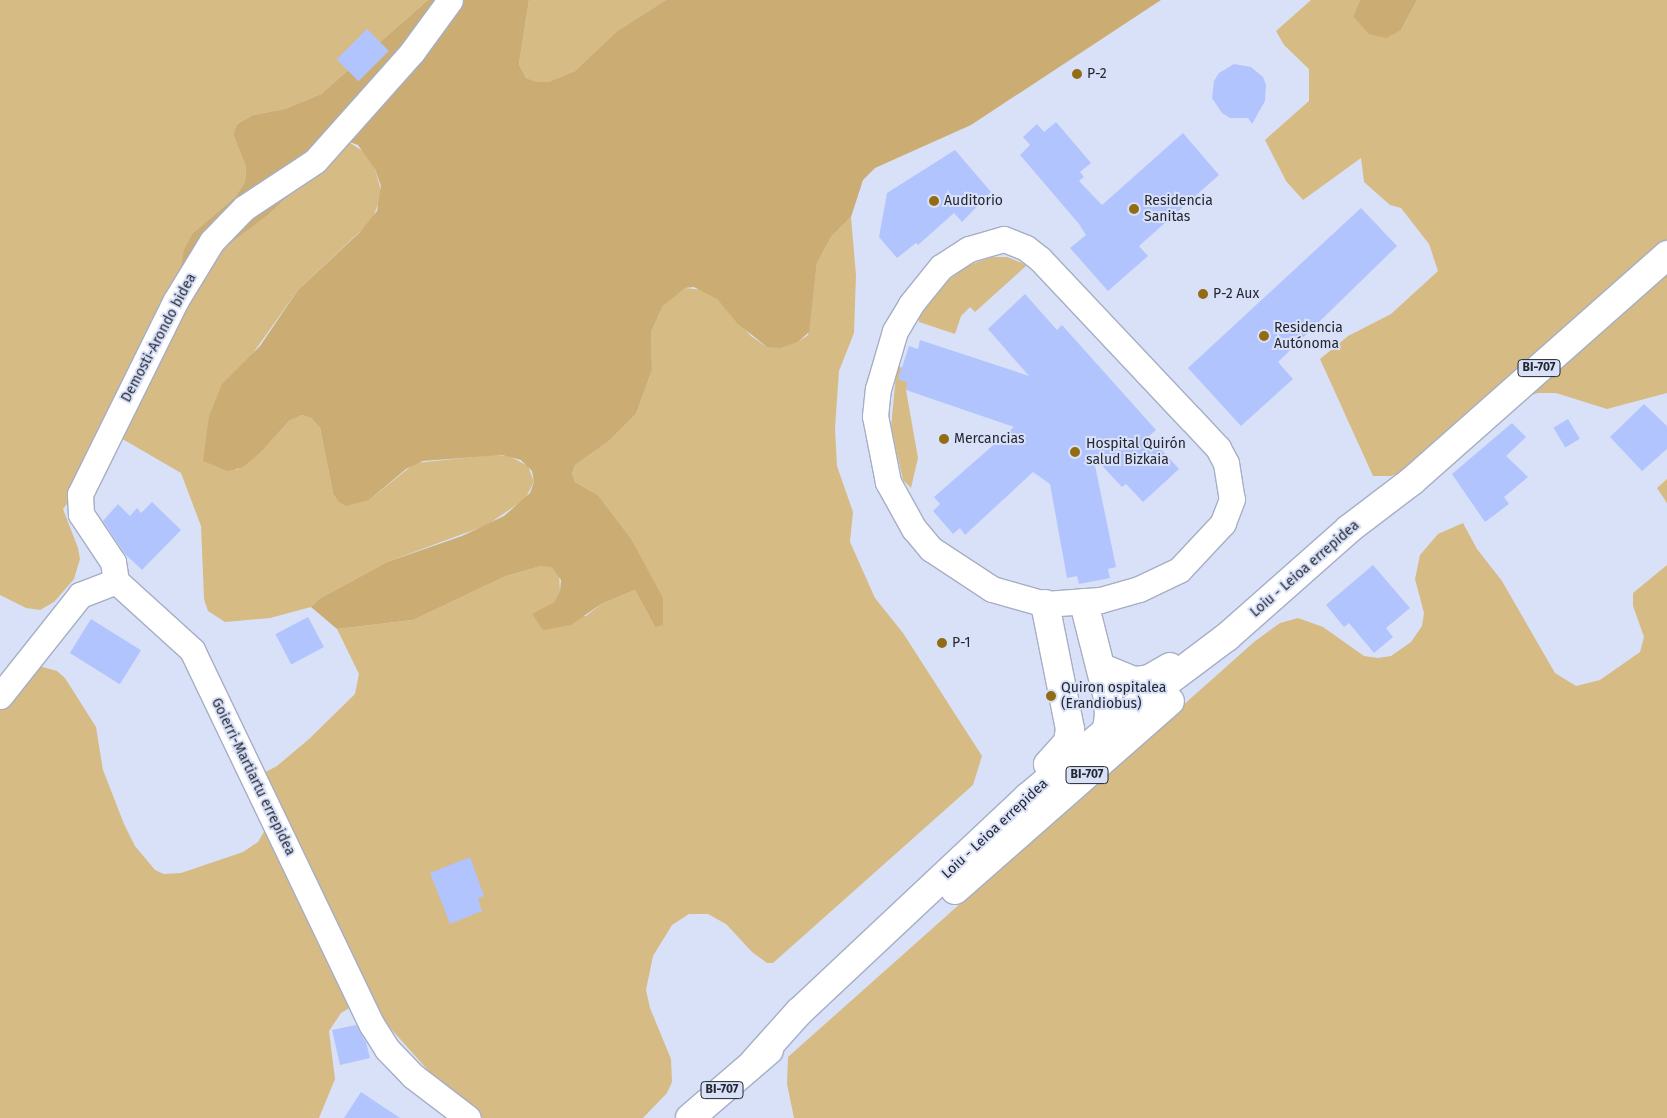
<!DOCTYPE html>
<html>
<head>
<meta charset="utf-8">
<style>
	body { margin:0 }
	#map { position:relative; width:1667px; height:1118px; overflow:hidden; background:#d9e1f9; font-family:"Fira Sans",sans-serif }
	div>[style] { position:absolute }
	.green>* { inset:0; background:#d7bb84 }
	.forest>* { inset:0; background:#cbad73 }
	.building>* { inset:0; background:#b1c4fd; transform-origin:0 0 }
	.roads { filter:drop-shadow(1px 0 #a6aec5) drop-shadow(-1px 0 #a6aec5) drop-shadow(0 1px #a6aec5) drop-shadow(0 -1px #a6aec5) }
	.street>* { height:25px; margin:-12.5px; padding:0 12.5px; transform-origin:12.5px; border-radius:12.5px; background:#fff }
	.primary>* { height:28px; margin:-14px; padding:0 14px; transform-origin:14px; border-radius:14px; background:#fff }
	.dots>* { width:14px; height:14px; translate:-50% -50%; box-sizing:border-box; border:2px solid #d9e1f9; border-radius:50% }
	span { translate:-50% -50%; white-space:nowrap; text-align:center; line-height:1.15; -webkit-text-stroke:4px #d9e1f9; paint-order:stroke }
	.shield-label span { padding:1px 4px; background:#d9e1f9; border:1px solid; border-radius:4px; -webkit-text-stroke-width:0 }
	.shield-label { font-size:12px; color:#242730; font-weight:700 }
	.poi-label { font-size:14px; color:#242730 }
	.left { translate:0 -50%; text-align:left }
	.street-label { font-size:14px; color:#242730 }
</style>
</head>
<body>
<div id="map">
	<div class="green">
		<div style="clip-path:polygon(0 0,428px 0,321px 94px,285px 109px,253px 115px,237px 124px,233px 134px,246px 167px,245px 182px,235px 197px,193px 233px,219px 251px,268px 215px,347px 141px,366px 153px,375px 169px,382px 194px,372px 220px,298px 290px,251px 356px,236px 470px,262px 451px,289px 421px,302px 415px,311px 418px,320px 428px,333px 493px,369px 500px,415px 463px,494px 455px,509px 456px,528px 466px,534px 482px,525px 499px,487px 525px,387px 562px,319px 599px,311px 607px,270px 618px,225px 622px,208px 611px,204px 599px,201px 526px,181px 473px,119px 437px,63px 509px,78px 548px,80px 559px,74px 579px,54px 602px,40px 610px,26px 608px,0 595px)"></div>
		<div style="clip-path:polygon(529px 0,666px 0,617px 31px,575px 71px,548px 82px,536px 82px,526px 78px,519px 64px)"></div>
		<div style="clip-path:polygon(1311px 0,1360px 0,1353px 16px,1401px 30px,1417px 0,1667px 0,1667px 393px,1607px 409px,1556px 393px,1538px 393px,1512px 401px,1404px 471px,1391px 476px,1373px 476px,1320px 359px,1348px 336px,1391px 314px,1438px 271px,1429px 244px,1401px 208px,1390px 205px,1364px 182px,1361px 158px,1303px 200px,1286px 181px,1265px 140px,1309px 101px,1309px 69px,1284px 45px,1276px 31px)"></div>
		<div style="clip-path:polygon(851px 217px,856px 275px,854px 333px,839px 371px,835px 428px,837px 466px,853px 512px,850px 542px,875px 598px,903px 633px,982px 756px,973px 785px,773px 963px,767px 963px,752px 952px,726px 924px,708px 914px,689px 914px,672px 925px,653px 956px,646px 990px,650px 1008px,671px 1059px,672px 1082px,667px 1093px,643px 1118px,478px 1118px,434px 1077px,375px 1011px,351px 1007px,341px 1013px,329px 1031px,335px 1079px,319px 1118px,0 1118px,0 680px,39px 666px,57px 671px,65px 678px,96px 727px,103px 770px,124px 824px,135px 846px,155px 870px,164px 874px,181px 873px,243px 852px,258px 842px,265px 830px,256px 777px,277px 766px,309px 739px,355px 694px,359px 674px,337px 629px,413px 620px,506px 576px,541px 566px,552px 566px,559px 574px,560px 591px,554px 602px,532px 615px,586px 616px,601px 604px,635px 590px,655px 627px,645px 568px,630px 537px,598px 495px,575px 482px,572px 474px,575px 465px,609px 441px,636px 414px,652px 370px,651px 332px,663px 306px,673px 297px,685px 288px,704px 290px,717px 299px,751px 336px,767px 347px,798px 342px,808px 335px,817px 263px,831px 237px)"></div>
		<div style="clip-path:polygon(992px 257px,1007px 257px,1027px 265px,975px 312px,970px 307px,961px 316px,955px 334px,919px 322px,919px 317px,947px 281px,969px 265px)"></div>
		<div style="clip-path:polygon(897px 365px,902px 368px,908px 383px,906px 390px,918px 458px,911px 488px,903px 480px,891px 427px)"></div>
		<div style="clip-path:polygon(1667px 479px,1667px 503px,1657px 488px)"></div>
		<div style="clip-path:polygon(1463px 523px,1477px 549px,1502px 581px,1555px 673px,1576px 686px,1600px 680px,1640px 652px,1644px 637px,1633px 606px,1633px 593px,1667px 565px,1667px 1118px,794px 1118px,787px 1084px,788px 1057px,1254px 642px,1280px 623px,1298px 618px,1323px 627px,1364px 656px,1378px 658px,1391px 656px,1411px 642px,1422px 626px,1424px 613px,1415px 579px,1420px 555px,1438px 534px)"></div>
	</div>
	<div class="forest">
		<div style="clip-path:polygon(428px 0,529px 0,519px 64px,526px 78px,537px 82px,548px 82px,575px 71px,617px 31px,666px 0,1161px 0,971px 125px,875px 168px,863px 180px,851px 217px,831px 237px,817px 263px,809px 332px,798px 342px,780px 348px,767px 347px,738px 324px,717px 299px,694px 287px,685px 288px,663px 306px,651px 332px,652px 370px,636px 414px,609px 441px,575px 465px,572px 474px,575px 482px,598px 495px,630px 537px,663px 598px,663px 625px,655px 627px,635px 590px,601px 604px,571px 625px,543px 630px,532px 614px,554px 602px,560px 591px,561px 580px,552px 567px,541px 566px,506px 576px,413px 620px,337px 629px,311px 607px,319px 599px,387px 562px,462px 536px,504px 516px,530px 493px,534px 482px,532px 471px,521px 460px,502px 455px,423px 461px,406px 469px,369px 500px,346px 506px,339px 502px,333px 493px,320px 428px,311px 418px,302px 415px,289px 421px,262px 451px,243px 467px,228px 471px,203px 461px,209px 416px,222px 384px,260px 346px,298px 290px,359px 233px,377px 211px,381px 186px,375px 169px,358px 145px,347px 141px,268px 215px,182px 279px,181px 267px,184px 250px,193px 233px,235px 197px,245px 182px,246px 167px,233px 134px,237px 124px,253px 115px,285px 109px,321px 94px)"></div>
		<div style="clip-path:polygon(1360px 0,1417px 0,1401px 30px,1386px 38px,1369px 34px,1353px 16px)"></div>
	</div>
	<div class="building">
		<div style="left:367px;top:29px;width:31px;height:43px;rotate:45deg"></div>
		<div style="clip-path:polygon(1234px 64px,1251px 67px,1263px 77px,1266px 85px,1265px 101px,1252px 124px,1248px 118px,1230px 118px,1222px 113px,1212px 98px,1214px 81px,1219px 73px)"></div>
		<div style="clip-path:polygon(1056px 122px,1091px 163px,1080px 172px,1084px 177px,1079px 181px,1102px 205px,1183px 133px,1219px 175px,1139px 246px,1148px 256px,1108px 291px,1070px 248px,1086px 235px,1079px 224px,1020px 155px,1030px 145px,1023px 137px,1037px 124px,1044px 132px)"></div>
		<div style="clip-path:polygon(955px 150px,991px 192px,962px 222px,954px 213px,918px 245px,916px 243px,897px 258px,879px 237px,887px 193px)"></div>
		<div style="clip-path:polygon(1361px 208px,1397px 246px,1278px 362px,1293px 379px,1241px 426px,1188px 368px)"></div>
		<div style="clip-path:polygon(1025px 294px,1057px 330px,1062px 325px,1156px 430px,1149px 436px,1179px 469px,1143px 502px,1126px 484px,1122px 487px,1093px 456px,1116px 567px,1108px 569px,1110px 578px,1079px 584px,1077px 576px,1067px 578px,1050px 484px,1033px 472px,965px 535px,960px 528px,953px 534px,933px 511px,940px 504px,934px 497px,1014px 427px,906px 390px,908px 383px,898px 379px,909px 346px,918px 349px,920px 340px,1029px 376px,988px 329px)"></div>
		<div style="clip-path:polygon(1644px 404px,1667px 426px,1667px 449px,1642px 471px,1610px 437px)"></div>
		<div style="left:1568px;top:419px;width:23px;height:17px;rotate:59deg"></div>
		<div style="clip-path:polygon(1512px 423px,1526px 437px,1506px 456px,1528px 477px,1504px 497px,1509px 504px,1485px 522px,1452px 474px)"></div>
		<div style="clip-path:polygon(152px 502px,181px 530px,142px 570px,125px 554px,103px 521px,118px 504px,130px 516px,137px 508px,141px 513px)"></div>
		<div style="clip-path:polygon(1373px 565px,1410px 608px,1386px 628px,1393px 637px,1374px 653px,1349px 623px,1344px 627px,1326px 605px)"></div>
		<div style="left:308px;top:617px;width:34px;height:37px;rotate:62deg"></div>
		<div style="left:91px;top:619px;width:59px;height:40px;rotate:32deg"></div>
		<div style="clip-path:polygon(470px 857px,484px 896px,478px 899px,482px 911px,450px 924px,430px 873px)"></div>
		<div style="clip-path:polygon(356px 1025px,366px 1042px,370px 1058px,340px 1065px,332px 1030px)"></div>
		<div style="clip-path:polygon(361px 1092px,400px 1118px,344px 1118px)"></div>
	</div>
	<div class="roads">
		<div class="street">
			<div style="left:1004px;top:239px;width:24px;rotate:22deg"></div>
			<div style="left:1026px;top:248px;width:18px;rotate:38deg"></div>
			<div style="left:1040px;top:259px;width:220px;rotate:46.7deg"></div>
			<div style="left:1191px;top:419px;width:40px;rotate:47deg"></div>
			<div style="left:1218px;top:448px;width:17px;rotate:62deg"></div>
			<div style="left:1226px;top:463px;width:36px;rotate:81deg"></div>
			<div style="left:1232px;top:499px;width:26px;rotate:111deg"></div>
			<div style="left:1223px;top:523px;width:64px;rotate:133.1deg"></div>
			<div style="left:1179px;top:570px;width:44px;rotate:154.6deg"></div>
			<div style="left:1139px;top:589px;width:41px;rotate:164.2deg"></div>
			<div style="left:1100px;top:600px;width:55px;rotate:175.8deg"></div>
			<div style="left:1045px;top:604px;width:55px;rotate:-164.2deg"></div>
			<div style="left:992px;top:589px;width:73px;rotate:-146.7deg"></div>
			<div style="left:931px;top:549px;width:26px;rotate:-130deg"></div>
			<div style="left:914px;top:529px;width:54px;rotate:-119deg"></div>
			<div style="left:888px;top:482px;width:67px;rotate:-101.1deg"></div>
			<div style="left:875px;top:416px;width:27px;rotate:-84deg"></div>
			<div style="left:878px;top:389px;width:60px;rotate:-73.7deg"></div>
			<div style="left:895px;top:331px;width:31px;rotate:-59deg"></div>
			<div style="left:911px;top:304px;width:48px;rotate:-51deg"></div>
			<div style="left:941px;top:267px;width:33px;rotate:-33deg"></div>
			<div style="left:969px;top:249px;width:36px;rotate:-16deg"></div>
			<div style="left:116px;top:581px;width:19px;rotate:-99deg"></div>
			<div style="left:113px;top:562px;width:58px;rotate:-123.7deg"></div>
			<div style="left:81px;top:514px;width:20px;rotate:-93deg"></div>
			<div style="left:80px;top:494px;width:216px;rotate:-63.7deg"></div>
			<div style="left:176px;top:300px;width:69px;rotate:-58.6deg"></div>
			<div style="left:212px;top:241px;width:46px;rotate:-45.9deg"></div>
			<div style="left:244px;top:208px;width:85px;rotate:-33.5deg"></div>
			<div style="left:315px;top:161px;width:146px;rotate:-48.3deg"></div>
			<div style="left:412px;top:52px;width:64px;rotate:-53.8deg"></div>
			<div style="left:116px;top:581px;width:103px;rotate:42.2deg"></div>
			<div style="left:192px;top:650px;width:416px;rotate:64.4deg"></div>
			<div style="left:372px;top:1025px;width:28px;rotate:58deg"></div>
			<div style="left:387px;top:1049px;width:37px;rotate:46deg"></div>
			<div style="left:413px;top:1076px;width:69px;rotate:37.4deg"></div>
			<div style="left:0;top:696px;width:129px;rotate:-51.6deg"></div>
			<div style="left:80px;top:595px;width:39px;rotate:-21deg"></div>
		</div>
		<div class="primary">
			<div style="left:1084px;top:603px;width:98px;rotate:75.8deg"></div>
			<div style="left:1108px;top:698px;width:18px;rotate:87deg"></div>
			<div style="left:1109px;top:716px;width:24px;rotate:99deg"></div>
			<div style="left:1045px;top:604px;width:127px;rotate:78.7deg"></div>
			<div style="left:1070px;top:729px;width:13px;rotate:99deg"></div>
			<div style="left:1068px;top:742px;width:30px;rotate:132deg"></div>
			<div style="left:1102px;top:668px;width:35px;rotate:22deg"></div>
			<div style="left:1135px;top:681px;width:14px;rotate:-8deg"></div>
			<div style="left:1149px;top:679px;width:24px;rotate:-30deg"></div>
			<div style="left:955px;top:890px;width:286px;rotate:-41.3deg"></div>
			<div style="left:755px;top:1061px;width:66px;rotate:-48.1deg"></div>
			<div style="left:799px;top:1012px;width:314px;rotate:-43.2deg"></div>
			<div style="left:1028px;top:797px;width:150px;rotate:-40.1deg"></div>
			<div style="left:1143px;top:700px;width:105px;rotate:-36.9deg"></div>
			<div style="left:1227px;top:637px;width:163px;rotate:-41.5deg"></div>
			<div style="left:1349px;top:529px;width:79px;rotate:-37.3deg"></div>
			<div style="left:1412px;top:481px;width:341px;rotate:-41.5deg"></div>
			<div style="left:690px;top:1118px;width:104px;rotate:-40.7deg"></div>
		</div>
	</div>
	<div class="dots">
		<div style="left:1077px;top:74px;background:#926c13"></div>
		<div style="left:934px;top:201px;background:#926c13"></div>
		<div style="left:1134px;top:209px;background:#926c13"></div>
		<div style="left:1203px;top:294px;background:#926c13"></div>
		<div style="left:1264px;top:336px;background:#926c13"></div>
		<div style="left:944px;top:439px;background:#926c13"></div>
		<div style="left:1075px;top:452px;background:#926c13"></div>
		<div style="left:942px;top:643px;background:#926c13"></div>
		<div style="left:1051px;top:696px;background:#926c13"></div>
	</div>
	<div class="shield-label">
		<span style="left:1539px;top:368px">BI-707</span>
		<span style="left:1087px;top:775px">BI-707</span>
		<span style="left:722px;top:1090px">BI-707</span>
	</div>
	<div class="poi-label">
		<span class="left" style="left:1087px;top:74px">P-2</span>
		<span class="left" style="left:944px;top:201px">Auditorio</span>
		<span class="left" style="left:1144px;top:209px">Residencia<br>Sanitas</span>
		<span class="left" style="left:1213px;top:294px">P-2 Aux</span>
		<span class="left" style="left:1274px;top:336px">Residencia<br>Autónoma</span>
		<span class="left" style="left:954px;top:439px">Mercancias</span>
		<span class="left" style="left:1086px;top:452px">Hospital Quirón<br>salud Bizkaia</span>
		<span class="left" style="left:952px;top:643px">P-1</span>
		<span class="left" style="left:1061px;top:696px">Quiron ospitalea<br>(Erandiobus)</span>
	</div>
	<div class="street-label">
		<span style="left:159px;top:338px;rotate:-62deg">Demosti-Arondo bidea</span>
		<span style="left:1305px;top:569px;rotate:-41deg">Loiu - Leioa errepidea</span>
		<span style="left:253px;top:777px;rotate:64deg">Goierri-Martiartu errepidea</span>
		<span style="left:995px;top:829px;rotate:-43deg">Loiu - Leioa errepidea</span>
	</div>
</div>
</body>
</html>
